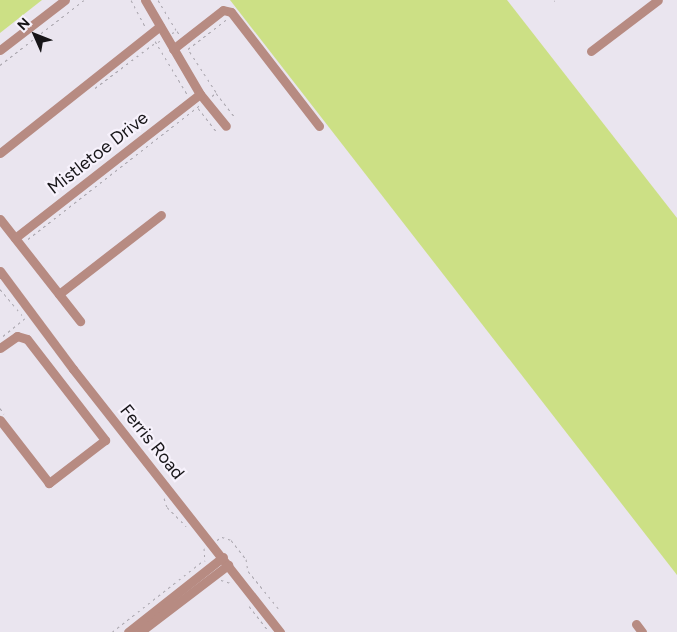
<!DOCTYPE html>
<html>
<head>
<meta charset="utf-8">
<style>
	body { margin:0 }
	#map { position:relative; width:677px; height:632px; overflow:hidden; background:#eae5ef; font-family:Figtree,sans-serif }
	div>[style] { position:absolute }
	.green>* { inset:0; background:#cce085 }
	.path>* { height:1px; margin-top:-0.5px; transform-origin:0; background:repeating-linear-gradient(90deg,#aaa6ae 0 2.5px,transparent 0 6.5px) }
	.minor>* { height:9px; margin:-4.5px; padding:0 4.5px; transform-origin:4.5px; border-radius:4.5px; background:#b78b82 }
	span { translate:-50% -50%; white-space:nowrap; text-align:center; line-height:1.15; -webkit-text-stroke:4.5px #f7f2fc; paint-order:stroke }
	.street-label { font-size:18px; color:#171518 }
	.north { position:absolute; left:10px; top:10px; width:50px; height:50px; -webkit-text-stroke:4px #f7f2fc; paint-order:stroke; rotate:314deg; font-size:14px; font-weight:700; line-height:20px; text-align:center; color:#171518 }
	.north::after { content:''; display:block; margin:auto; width:18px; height:22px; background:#171518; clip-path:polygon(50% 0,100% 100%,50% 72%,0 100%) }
</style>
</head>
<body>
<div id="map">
	<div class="green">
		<div style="clip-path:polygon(0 0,42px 0,0 33px)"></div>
		<div style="clip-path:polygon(230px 0,507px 0,677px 218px,677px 575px)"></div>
	</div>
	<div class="path">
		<div style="left:131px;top:0;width:32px;rotate:62deg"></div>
		<div style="left:158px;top:0;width:35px;rotate:59deg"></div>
		<div style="left:554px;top:1px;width:1px;rotate:-45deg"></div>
		<div style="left:172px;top:33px;width:5px;rotate:-22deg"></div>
		<div style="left:177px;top:31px;width:4px;rotate:56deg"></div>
		<div style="left:155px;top:41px;width:62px;rotate:58.9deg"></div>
		<div style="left:0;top:65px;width:106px;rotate:-37.7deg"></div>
		<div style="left:95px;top:88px;width:71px;rotate:-37deg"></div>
		<div style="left:152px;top:45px;width:9px;rotate:-27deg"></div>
		<div style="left:216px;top:92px;width:51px;rotate:-123.1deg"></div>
		<div style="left:188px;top:49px;width:49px;rotate:-37.6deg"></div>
		<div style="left:212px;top:96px;width:5px;rotate:-37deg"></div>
		<div style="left:216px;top:93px;width:29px;rotate:52deg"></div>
		<div style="left:198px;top:108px;width:31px;rotate:52deg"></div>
		<div style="left:28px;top:239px;width:217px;rotate:-37.9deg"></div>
		<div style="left:0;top:289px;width:34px;rotate:50deg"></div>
		<div style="left:3px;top:336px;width:28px;rotate:-39deg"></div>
		<div style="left:0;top:408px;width:7px;rotate:56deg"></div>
		<div style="left:164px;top:498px;width:9px;rotate:72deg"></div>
		<div style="left:167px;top:507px;width:27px;rotate:45deg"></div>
		<div style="left:217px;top:540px;width:6px;rotate:-31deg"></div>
		<div style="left:222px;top:537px;width:9px;rotate:18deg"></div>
		<div style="left:231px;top:540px;width:24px;rotate:52deg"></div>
		<div style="left:246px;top:559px;width:12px;rotate:81deg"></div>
		<div style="left:248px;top:571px;width:48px;rotate:51deg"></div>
		<div style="left:204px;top:548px;width:13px;rotate:86deg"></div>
		<div style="left:221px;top:580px;width:10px;rotate:17deg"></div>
		<div style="left:249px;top:606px;width:33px;rotate:52deg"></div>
		<div style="left:112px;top:632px;width:117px;rotate:-38deg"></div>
	</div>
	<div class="minor">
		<div style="left:145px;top:0;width:109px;rotate:59.7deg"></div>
		<div style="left:200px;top:94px;width:41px;rotate:50.9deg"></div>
		<div style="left:173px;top:49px;width:63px;rotate:-38deg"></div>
		<div style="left:223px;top:10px;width:8px;rotate:14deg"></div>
		<div style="left:231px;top:12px;width:144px;rotate:52.3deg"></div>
		<div style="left:0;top:50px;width:82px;rotate:-37.6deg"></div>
		<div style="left:591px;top:51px;width:84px;rotate:-37.3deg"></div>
		<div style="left:0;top:153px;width:204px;rotate:-38.4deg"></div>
		<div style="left:0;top:219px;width:130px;rotate:51.9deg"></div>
		<div style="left:15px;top:238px;width:234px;rotate:-37.9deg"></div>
		<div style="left:0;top:271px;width:122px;rotate:53.3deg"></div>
		<div style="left:73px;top:369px;width:335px;rotate:51.8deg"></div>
		<div style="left:59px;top:294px;width:129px;rotate:-37.8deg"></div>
		<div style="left:0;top:348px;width:21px;rotate:-35deg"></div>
		<div style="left:17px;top:336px;width:10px;rotate:17deg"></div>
		<div style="left:27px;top:339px;width:128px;rotate:52.3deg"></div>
		<div style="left:105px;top:440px;width:71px;rotate:142.5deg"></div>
		<div style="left:49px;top:483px;width:80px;rotate:-127.9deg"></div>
		<div style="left:636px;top:624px;width:10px;rotate:53deg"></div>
		<div style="left:128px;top:632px;width:121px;rotate:-38.3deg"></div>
		<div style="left:140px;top:632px;width:111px;rotate:-37.3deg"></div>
	</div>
	<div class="street-label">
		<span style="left:98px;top:153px;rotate:-38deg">Mistletoe Drive</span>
		<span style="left:152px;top:442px;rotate:51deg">Ferris Road</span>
	</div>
	<div class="north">N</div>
</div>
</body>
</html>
